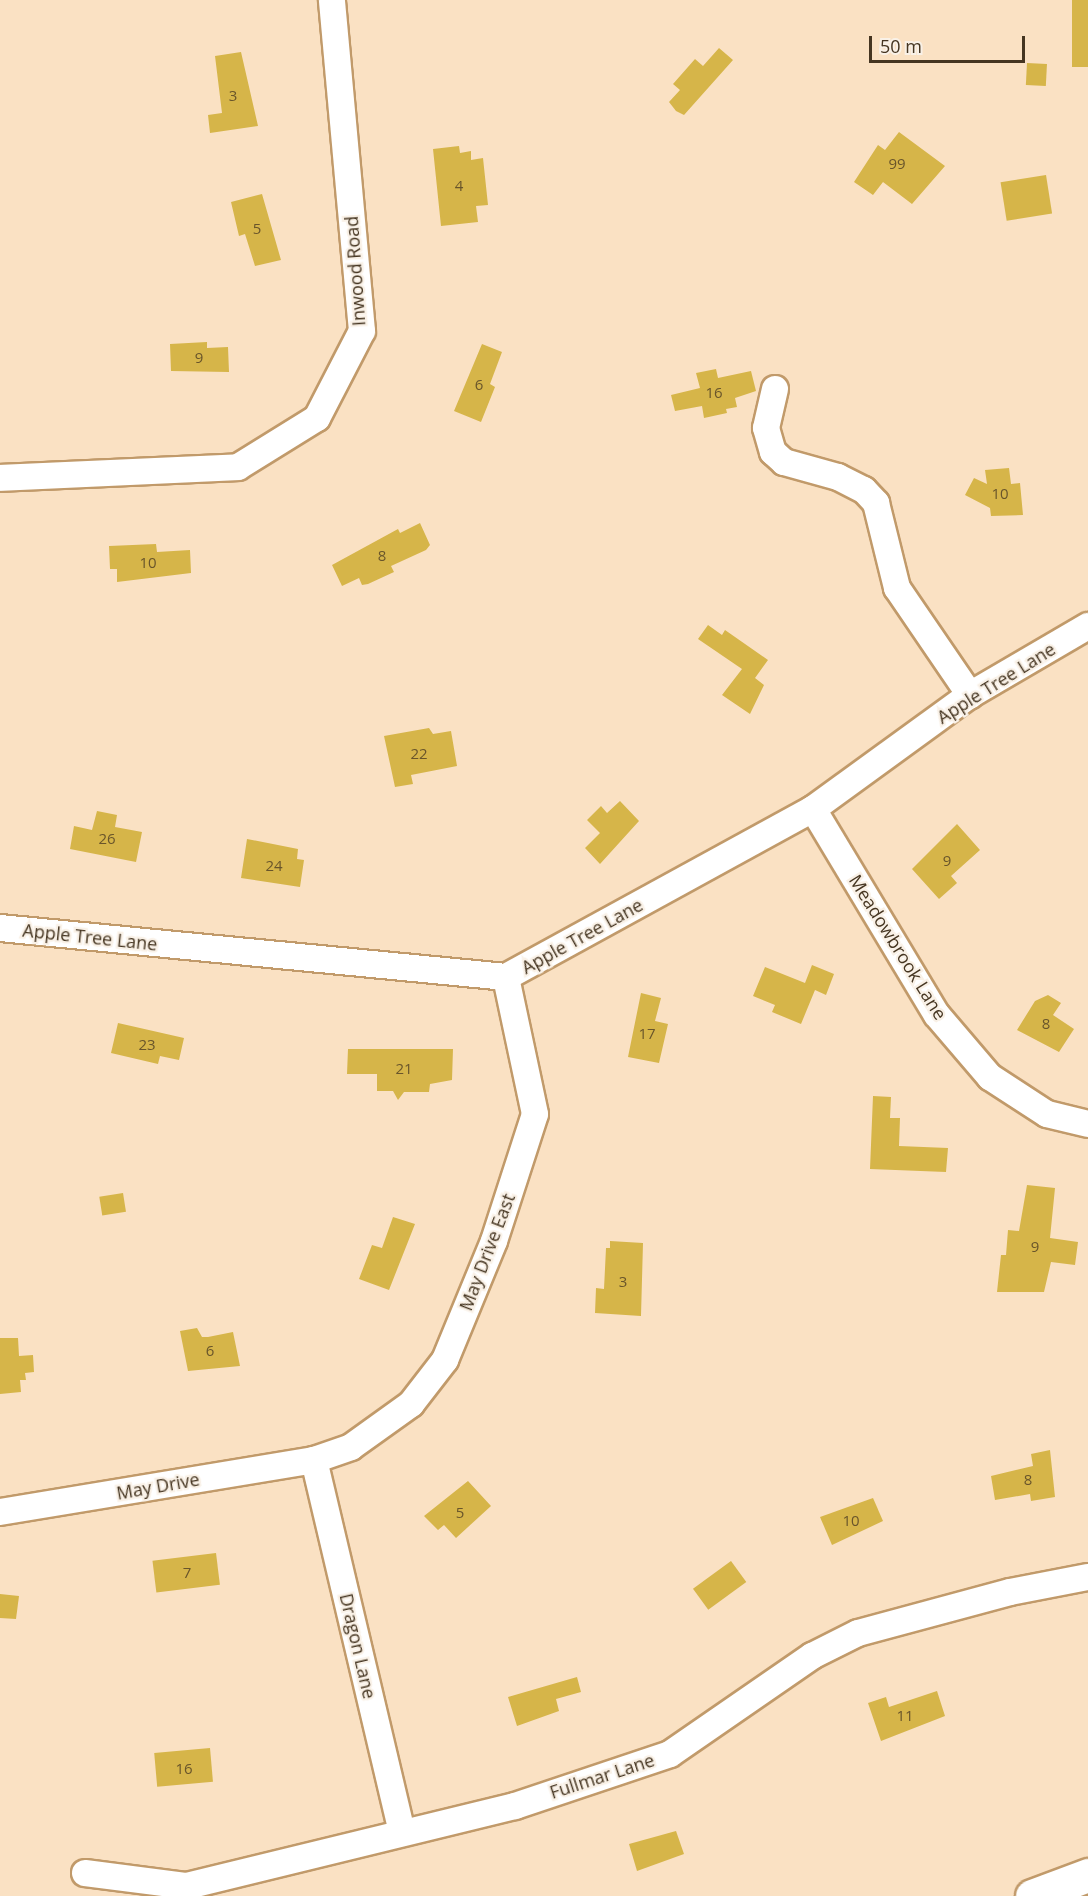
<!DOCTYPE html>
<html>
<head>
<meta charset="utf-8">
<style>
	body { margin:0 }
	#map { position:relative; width:1088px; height:1896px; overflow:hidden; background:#fae1c3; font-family:"Open Sans",sans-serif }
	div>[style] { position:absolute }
	.building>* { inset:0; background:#d6b549; transform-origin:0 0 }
	.roads { filter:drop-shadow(2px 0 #c19a6a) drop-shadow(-2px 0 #c19a6a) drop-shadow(0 2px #c19a6a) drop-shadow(0 -2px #c19a6a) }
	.minor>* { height:26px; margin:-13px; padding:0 13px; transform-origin:13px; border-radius:13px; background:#fff }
	.highway>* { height:33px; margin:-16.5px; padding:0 16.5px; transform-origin:16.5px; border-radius:16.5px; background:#fff }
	span { translate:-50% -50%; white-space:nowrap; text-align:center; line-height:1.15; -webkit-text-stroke:4.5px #f9f1e7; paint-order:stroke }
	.number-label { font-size:15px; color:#69552b }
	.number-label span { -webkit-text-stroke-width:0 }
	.street-label { font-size:18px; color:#453521 }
	.scale { position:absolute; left:869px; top:36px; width:156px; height:27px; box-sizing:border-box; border:3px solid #453521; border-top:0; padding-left:8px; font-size:18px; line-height:21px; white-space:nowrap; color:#453521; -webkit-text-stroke:4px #f9f1e7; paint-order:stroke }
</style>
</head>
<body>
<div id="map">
	<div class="building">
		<div style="left:1072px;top:0;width:16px;height:67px"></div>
		<div style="clip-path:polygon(719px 48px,733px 60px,684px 115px,676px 111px,669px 102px,680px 90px,673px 84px,695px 59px,703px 66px)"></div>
		<div style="clip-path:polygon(241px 52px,258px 126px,210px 133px,208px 115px,222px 113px,215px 56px)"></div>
		<div style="left:1027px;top:63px;width:20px;height:22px;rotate:3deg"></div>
		<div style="clip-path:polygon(899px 132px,945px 166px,912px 204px,883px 182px,873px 195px,854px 182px,878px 145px,885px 150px)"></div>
		<div style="clip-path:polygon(459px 146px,460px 153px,471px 151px,471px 160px,483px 158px,488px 205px,476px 206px,478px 222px,441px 226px,433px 149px)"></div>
		<div style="left:1046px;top:175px;width:39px;height:46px;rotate:81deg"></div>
		<div style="clip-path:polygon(262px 194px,281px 260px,255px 266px,245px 234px,239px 236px,231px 202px)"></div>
		<div style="clip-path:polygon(207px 342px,207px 348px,228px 347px,229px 372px,171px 371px,170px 344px)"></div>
		<div style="clip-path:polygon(482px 344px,502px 352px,490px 384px,495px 387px,481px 422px,454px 411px)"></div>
		<div style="clip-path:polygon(716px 369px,718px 378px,751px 371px,756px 391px,735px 398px,737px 407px,726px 409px,727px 413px,704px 418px,702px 406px,675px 411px,671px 395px,700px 388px,696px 373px)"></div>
		<div style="clip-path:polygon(1009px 468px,1011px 484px,1020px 483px,1023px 515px,991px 516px,990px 508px,965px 495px,974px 478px,987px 484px,985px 470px)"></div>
		<div style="clip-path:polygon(420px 523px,430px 545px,426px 550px,391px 566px,394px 572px,368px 584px,362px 585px,359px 578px,342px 586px,332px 565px,398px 529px,400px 533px)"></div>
		<div style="clip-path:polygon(156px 544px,157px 552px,190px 550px,191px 573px,117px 582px,117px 569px,110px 569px,109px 546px)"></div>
		<div style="clip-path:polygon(708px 625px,722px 635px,725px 630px,768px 660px,755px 678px,764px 685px,750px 714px,722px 695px,742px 669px,698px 639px)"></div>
		<div style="clip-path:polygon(429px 728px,433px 734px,451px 731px,457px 766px,411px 775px,413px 784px,395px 787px,384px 736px)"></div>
		<div style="clip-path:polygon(620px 801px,639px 821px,600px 864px,585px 848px,600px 833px,587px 820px,601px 806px,607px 813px)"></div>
		<div style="clip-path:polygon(97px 811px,117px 815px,115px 827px,142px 832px,136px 862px,70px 849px,74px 826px,92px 830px)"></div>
		<div style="clip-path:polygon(957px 824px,980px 850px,951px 876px,957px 883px,939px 899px,912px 869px)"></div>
		<div style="clip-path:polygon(247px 839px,298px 849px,297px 859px,304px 860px,300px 887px,241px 878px)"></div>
		<div style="clip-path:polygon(812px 965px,834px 974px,826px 995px,815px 990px,801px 1024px,772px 1012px,775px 1005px,753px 996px,765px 967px,805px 983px)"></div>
		<div style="clip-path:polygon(641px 993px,661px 998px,655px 1021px,668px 1024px,659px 1063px,628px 1057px)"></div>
		<div style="clip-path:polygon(1048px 995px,1061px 1003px,1053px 1015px,1074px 1029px,1059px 1052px,1017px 1030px,1035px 1001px)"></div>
		<div style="clip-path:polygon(118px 1023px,184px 1038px,179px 1060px,160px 1056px,158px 1064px,111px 1053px)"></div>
		<div style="clip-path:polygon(348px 1049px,453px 1049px,452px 1080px,430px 1084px,429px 1092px,404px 1092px,398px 1100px,393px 1091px,377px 1091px,377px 1074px,347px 1074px)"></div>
		<div style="clip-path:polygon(873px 1096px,891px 1097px,890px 1118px,900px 1118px,899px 1146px,948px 1148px,946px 1172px,870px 1169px)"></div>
		<div style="clip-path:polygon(1027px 1185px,1055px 1188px,1050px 1238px,1078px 1242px,1075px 1265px,1051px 1262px,1044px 1292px,997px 1292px,1001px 1255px,1006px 1255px,1008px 1230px,1019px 1231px)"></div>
		<div style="left:123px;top:1193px;width:19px;height:24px;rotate:81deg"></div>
		<div style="clip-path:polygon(393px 1217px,415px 1224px,389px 1290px,359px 1279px,372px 1245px,382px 1248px)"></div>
		<div style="clip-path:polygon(610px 1241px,643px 1243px,641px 1316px,595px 1313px,596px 1288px,604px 1289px,606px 1248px,610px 1248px)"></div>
		<div style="clip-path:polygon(197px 1328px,202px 1337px,208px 1337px,233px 1332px,240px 1366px,188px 1371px,180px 1331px)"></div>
		<div style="clip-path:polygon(0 1338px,18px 1338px,19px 1356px,33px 1355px,34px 1372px,25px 1373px,26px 1380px,20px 1380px,21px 1392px,0 1394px)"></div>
		<div style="clip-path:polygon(1050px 1450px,1055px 1497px,1031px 1501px,1030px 1494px,995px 1500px,991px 1476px,1033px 1466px,1031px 1454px)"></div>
		<div style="clip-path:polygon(468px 1481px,491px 1506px,456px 1538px,444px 1525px,438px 1530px,424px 1516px)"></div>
		<div style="clip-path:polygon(873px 1498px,883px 1521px,832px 1545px,820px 1517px)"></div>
		<div style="left:216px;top:1553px;width:32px;height:64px;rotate:83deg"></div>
		<div style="left:731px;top:1561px;width:26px;height:47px;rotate:54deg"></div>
		<div style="clip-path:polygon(0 1594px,19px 1596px,16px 1619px,0 1618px)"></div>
		<div style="clip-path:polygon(577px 1677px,581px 1692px,556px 1699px,559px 1711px,517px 1726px,508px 1697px)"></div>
		<div style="clip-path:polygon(937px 1691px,945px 1716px,881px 1741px,868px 1703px,886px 1697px,889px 1707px)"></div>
		<div style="left:210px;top:1748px;width:34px;height:56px;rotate:85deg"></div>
		<div style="clip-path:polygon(676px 1831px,684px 1854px,637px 1871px,629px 1844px)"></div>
	</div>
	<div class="roads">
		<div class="minor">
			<div style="left:775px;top:389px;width:40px;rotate:103deg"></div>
			<div style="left:766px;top:428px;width:25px;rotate:74deg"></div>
			<div style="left:773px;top:452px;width:15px;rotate:42deg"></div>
			<div style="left:784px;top:462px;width:56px;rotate:15.5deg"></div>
			<div style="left:838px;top:477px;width:29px;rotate:27deg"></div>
			<div style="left:864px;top:490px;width:18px;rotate:47deg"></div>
			<div style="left:876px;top:503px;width:88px;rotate:76.1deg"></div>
			<div style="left:897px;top:588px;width:130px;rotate:55.7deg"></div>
			<div style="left:0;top:478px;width:238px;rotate:-2.6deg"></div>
			<div style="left:238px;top:467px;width:93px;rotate:-31.8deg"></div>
			<div style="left:317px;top:418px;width:98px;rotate:-62.7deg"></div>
			<div style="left:362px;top:331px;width:332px;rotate:-95.2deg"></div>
			<div style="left:813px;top:809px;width:240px;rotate:59deg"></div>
			<div style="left:937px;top:1015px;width:82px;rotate:49.5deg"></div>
			<div style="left:990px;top:1077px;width:68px;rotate:33deg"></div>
			<div style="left:1047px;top:1114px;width:42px;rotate:13.7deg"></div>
			<div style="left:0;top:928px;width:508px;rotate:5.53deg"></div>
			<div style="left:506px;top:977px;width:350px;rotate:-28.7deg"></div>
			<div style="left:813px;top:809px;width:194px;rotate:-36deg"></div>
			<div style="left:970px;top:695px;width:137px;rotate:-30.3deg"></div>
			<div style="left:314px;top:1460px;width:381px;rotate:76.7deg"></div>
			<div style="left:0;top:1512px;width:318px;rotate:-9.4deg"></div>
			<div style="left:314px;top:1460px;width:39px;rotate:-19deg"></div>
			<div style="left:351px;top:1447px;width:74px;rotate:-35.6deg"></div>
			<div style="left:411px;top:1404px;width:56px;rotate:-52.3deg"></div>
			<div style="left:445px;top:1360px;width:129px;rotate:-67.6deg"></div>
			<div style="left:494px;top:1241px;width:133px;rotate:-72.1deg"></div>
			<div style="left:535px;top:1114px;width:140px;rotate:-102deg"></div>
			<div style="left:85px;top:1873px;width:103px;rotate:7.3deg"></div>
			<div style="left:187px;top:1886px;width:338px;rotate:-13.7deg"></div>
			<div style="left:515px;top:1806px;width:163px;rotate:-18.5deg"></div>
			<div style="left:670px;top:1754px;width:173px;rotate:-34.6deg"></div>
			<div style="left:812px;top:1656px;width:51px;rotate:-26.6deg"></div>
			<div style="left:858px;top:1633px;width:157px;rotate:-15.1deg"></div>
			<div style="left:1010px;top:1592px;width:79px;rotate:-10.9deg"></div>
		</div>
		<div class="highway">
			<div style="left:1032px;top:1896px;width:60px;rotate:-20.6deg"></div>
		</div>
	</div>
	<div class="number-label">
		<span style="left:233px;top:96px">3</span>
		<span style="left:897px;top:164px">99</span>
		<span style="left:459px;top:186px">4</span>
		<span style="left:257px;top:229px">5</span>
		<span style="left:199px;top:358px">9</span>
		<span style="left:479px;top:385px">6</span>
		<span style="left:714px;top:393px">16</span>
		<span style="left:1000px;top:494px">10</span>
		<span style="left:382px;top:556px">8</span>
		<span style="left:148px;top:563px">10</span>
		<span style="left:419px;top:754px">22</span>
		<span style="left:107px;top:839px">26</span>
		<span style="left:947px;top:861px">9</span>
		<span style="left:274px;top:866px">24</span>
		<span style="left:1046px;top:1024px">8</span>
		<span style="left:647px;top:1034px">17</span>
		<span style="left:147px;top:1045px">23</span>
		<span style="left:404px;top:1069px">21</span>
		<span style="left:1035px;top:1247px">9</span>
		<span style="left:623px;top:1282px">3</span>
		<span style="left:210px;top:1351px">6</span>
		<span style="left:1028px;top:1480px">8</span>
		<span style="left:460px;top:1513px">5</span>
		<span style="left:851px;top:1521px">10</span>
		<span style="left:187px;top:1573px">7</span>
		<span style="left:905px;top:1716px">11</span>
		<span style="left:184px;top:1769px">16</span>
	</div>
	<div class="street-label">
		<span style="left:355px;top:271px;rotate:-94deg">Inwood Road</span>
		<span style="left:996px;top:683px;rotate:-32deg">Apple Tree Lane</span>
		<span style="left:582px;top:936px;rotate:-29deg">Apple Tree Lane</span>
		<span style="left:90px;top:937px;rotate:6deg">Apple Tree Lane</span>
		<span style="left:898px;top:947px;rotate:58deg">Meadowbrook Lane</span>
		<span style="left:487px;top:1252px;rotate:-69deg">May Drive East</span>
		<span style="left:158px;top:1486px;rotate:-10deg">May Drive</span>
		<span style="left:358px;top:1646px;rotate:77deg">Dragon Lane</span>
		<span style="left:602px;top:1776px;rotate:-18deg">Fullmar Lane</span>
	</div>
	<div class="scale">50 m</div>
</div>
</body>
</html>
